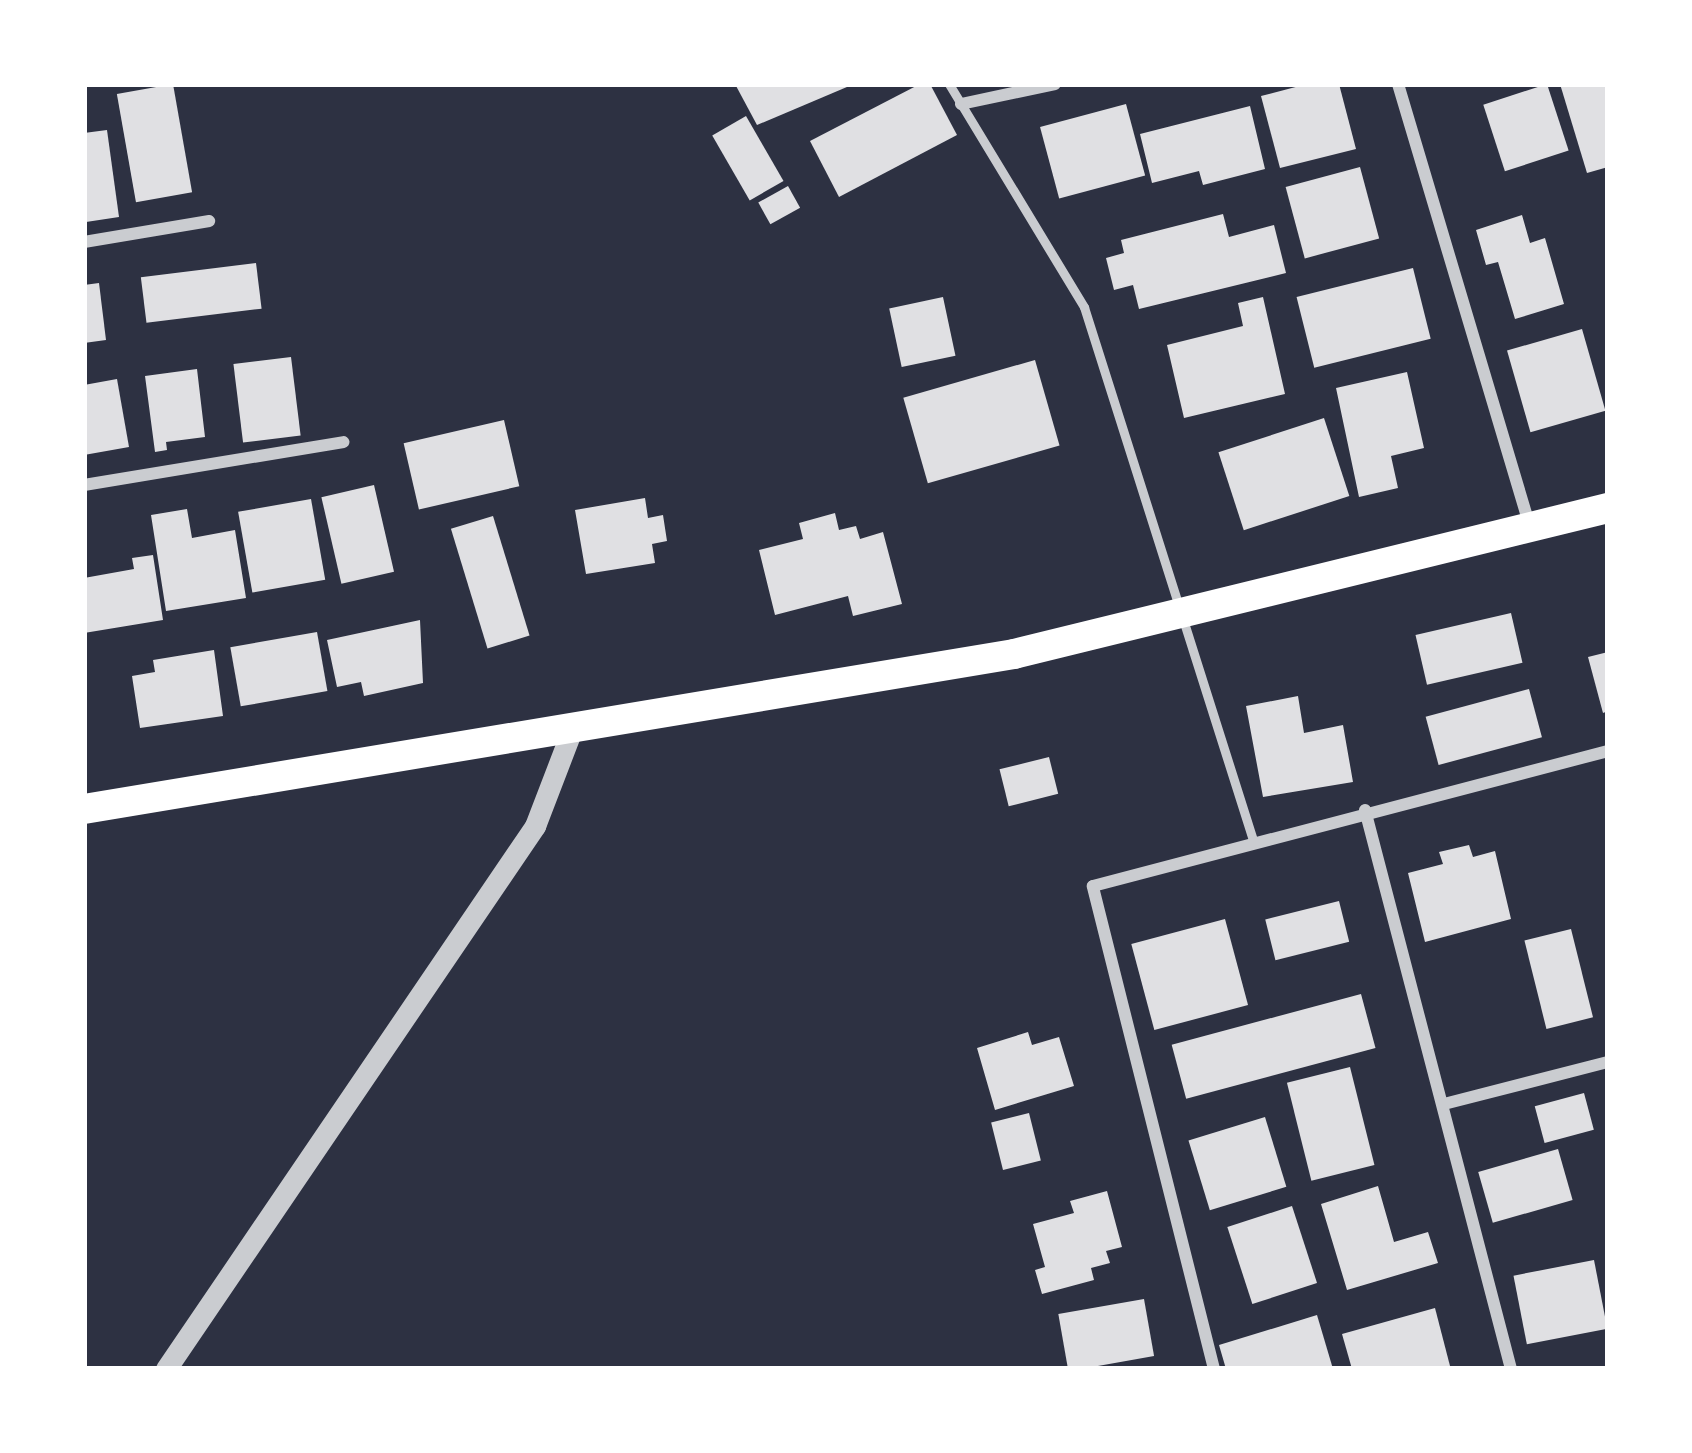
<!DOCTYPE html>
<html>
<head>
<meta charset="utf-8">
<style>
	body { margin:0 }
	#map { position:relative; width:1692px; height:1453px; overflow:hidden; background:#2d3142; font-family:"Roboto Condensed",sans-serif }
	div>[style] { position:absolute }
	.building>* { inset:0; background:#e0e0e3; transform-origin:0 0 }
	.service>* { height:9px; margin:-4.5px; padding:0 4.5px; transform-origin:4.5px; border-radius:4.5px; background:#caccd0 }
	.minor>* { height:12px; margin:-6px; padding:0 6px; transform-origin:6px; border-radius:6px; background:#caccd0 }
	.tertiary>* { height:21px; margin:-10.5px; padding:0 10.5px; transform-origin:10.5px; border-radius:10.5px; background:#caccd0 }
	.primary>* { height:30px; margin:-15px; padding:0 15px; transform-origin:15px; border-radius:15px; background:#fff }
	span { translate:-50% -50%; white-space:nowrap; text-align:center; line-height:1.15; -webkit-text-stroke:12px #fff; paint-order:stroke }
	.frame { position:absolute; inset:0; border:87px solid #fff; pointer-events:none }
</style>
</head>
<body>
<div id="map">
	<div class="building">
		<div style="left:173px;top:84px;width:110px;height:57px;rotate:80deg"></div>
		<div style="clip-path:polygon(735px 84px,854px 84px,757px 125px)"></div>
		<div style="clip-path:polygon(920px 84px,930px 84px,957px 135px,839px 197px,810px 141px)"></div>
		<div style="clip-path:polygon(1307px 84px,1339px 84px,1356px 149px,1280px 168px,1261px 96px)"></div>
		<div style="left:1547px;top:84px;width:70px;height:67px;rotate:72deg"></div>
		<div style="clip-path:polygon(1560px 84px,1608px 84px,1608px 167px,1587px 173px)"></div>
		<div style="left:1126px;top:104px;width:74px;height:89px;rotate:75deg"></div>
		<div style="clip-path:polygon(1250px 106px,1265px 169px,1203px 185px,1199px 171px,1152px 183px,1140px 134px)"></div>
		<div style="left:746px;top:116px;width:75px;height:39px;rotate:60deg"></div>
		<div style="clip-path:polygon(107px 130px,119px 217px,86px 222px,84px 133px)"></div>
		<div style="left:1360px;top:167px;width:74px;height:77px;rotate:75deg"></div>
		<div style="left:788px;top:186px;width:25px;height:34px;rotate:61deg"></div>
		<div style="clip-path:polygon(1223px 214px,1229px 237px,1274px 225px,1286px 273px,1139px 309px,1133px 285px,1114px 290px,1106px 258px,1124px 253px,1121px 240px)"></div>
		<div style="clip-path:polygon(1522px 215px,1530px 243px,1545px 238px,1564px 304px,1515px 319px,1498px 262px,1486px 265px,1476px 230px)"></div>
		<div style="left:256px;top:263px;width:46px;height:116px;rotate:83deg"></div>
		<div style="left:1413px;top:268px;width:73px;height:120px;rotate:76deg"></div>
		<div style="clip-path:polygon(99px 283px,106px 340px,84px 343px,84px 285px)"></div>
		<div style="left:943px;top:297px;width:60px;height:55px;rotate:78deg"></div>
		<div style="clip-path:polygon(1263px 297px,1285px 394px,1184px 418px,1167px 345px,1243px 326px,1238px 303px)"></div>
		<div style="left:1582px;top:329px;width:85px;height:78px;rotate:74deg"></div>
		<div style="left:291px;top:357px;width:79px;height:58px;rotate:83deg"></div>
		<div style="left:1035px;top:360px;width:89px;height:137px;rotate:74deg"></div>
		<div style="clip-path:polygon(197px 369px,205px 437px,166px 442px,167px 450px,155px 452px,145px 376px)"></div>
		<div style="clip-path:polygon(1407px 372px,1424px 448px,1391px 456px,1398px 488px,1359px 497px,1336px 388px)"></div>
		<div style="clip-path:polygon(117px 379px,129px 447px,84px 455px,84px 385px)"></div>
		<div style="left:1324px;top:418px;width:82px;height:111px;rotate:72deg"></div>
		<div style="left:504px;top:420px;width:68px;height:103px;rotate:77deg"></div>
		<div style="left:374px;top:485px;width:89px;height:54px;rotate:77deg"></div>
		<div style="clip-path:polygon(645px 498px,648px 518px,663px 515px,667px 541px,652px 544px,655px 563px,586px 574px,575px 510px)"></div>
		<div style="left:311px;top:499px;width:82px;height:74px;rotate:80deg"></div>
		<div style="clip-path:polygon(187px 509px,192px 538px,235px 530px,246px 598px,166px 611px,151px 515px)"></div>
		<div style="clip-path:polygon(835px 513px,839px 530px,856px 526px,860px 539px,883px 532px,902px 604px,853px 616px,848px 596px,775px 615px,759px 550px,803px 539px,799px 523px)"></div>
		<div style="left:493px;top:516px;width:125px;height:44px;rotate:73deg"></div>
		<div style="clip-path:polygon(153px 555px,163px 620px,84px 633px,84px 578px,134px 569px,132px 558px)"></div>
		<div style="left:1511px;top:613px;width:51px;height:98px;rotate:77deg"></div>
		<div style="clip-path:polygon(420px 620px,423px 683px,364px 696px,361px 682px,337px 687px,327px 640px)"></div>
		<div style="left:317px;top:632px;width:60px;height:88px;rotate:80deg"></div>
		<div style="clip-path:polygon(214px 650px,223px 716px,140px 728px,132px 676px,155px 672px,153px 660px)"></div>
		<div style="clip-path:polygon(1608px 652px,1608px 711px,1603px 713px,1588px 657px)"></div>
		<div style="left:1529px;top:689px;width:50px;height:107px;rotate:75deg"></div>
		<div style="clip-path:polygon(1298px 696px,1304px 733px,1343px 725px,1353px 782px,1263px 797px,1246px 706px)"></div>
		<div style="left:1049px;top:757px;width:38px;height:51px;rotate:76deg"></div>
		<div style="clip-path:polygon(1469px 845px,1473px 857px,1495px 851px,1511px 919px,1425px 942px,1408px 873px,1443px 864px,1439px 852px)"></div>
		<div style="left:1339px;top:901px;width:42px;height:76px;rotate:76deg"></div>
		<div style="left:1225px;top:919px;width:89px;height:97px;rotate:75deg"></div>
		<div style="left:1571px;top:929px;width:91px;height:48px;rotate:76deg"></div>
		<div style="left:1361px;top:994px;width:56px;height:196px;rotate:75deg"></div>
		<div style="clip-path:polygon(1028px 1032px,1032px 1045px,1059px 1037px,1074px 1086px,995px 1110px,977px 1048px)"></div>
		<div style="left:1350px;top:1067px;width:101px;height:65px;rotate:76deg"></div>
		<div style="left:1584px;top:1093px;width:38px;height:51px;rotate:75deg"></div>
		<div style="left:1029px;top:1113px;width:49px;height:39px;rotate:76deg"></div>
		<div style="left:1265px;top:1117px;width:73px;height:80px;rotate:73deg"></div>
		<div style="left:1558px;top:1149px;width:53px;height:83px;rotate:74deg"></div>
		<div style="clip-path:polygon(1378px 1186px,1394px 1242px,1428px 1232px,1438px 1263px,1347px 1290px,1321px 1204px)"></div>
		<div style="clip-path:polygon(1107px 1191px,1122px 1247px,1106px 1251px,1110px 1263px,1091px 1268px,1094px 1280px,1042px 1294px,1035px 1270px,1045px 1267px,1033px 1224px,1074px 1213px,1070px 1201px)"></div>
		<div style="left:1292px;top:1206px;width:81px;height:68px;rotate:72deg"></div>
		<div style="left:1594px;top:1260px;width:70px;height:82px;rotate:79deg"></div>
		<div style="left:1144px;top:1299px;width:58px;height:87px;rotate:80deg"></div>
		<div style="clip-path:polygon(1435px 1308px,1450px 1366px,1352px 1369px,1342px 1334px)"></div>
		<div style="clip-path:polygon(1317px 1315px,1333px 1369px,1226px 1369px,1219px 1345px)"></div>
	</div>
	<div class="service">
		<div style="left:949px;top:84px;width:261px;rotate:58.8deg"></div>
		<div style="left:1084px;top:307px;width:559px;rotate:72.41deg"></div>
	</div>
	<div class="minor">
		<div style="left:1398px;top:84px;width:461px;rotate:73.4deg"></div>
		<div style="left:961px;top:104px;width:96px;rotate:-12deg"></div>
		<div style="left:84px;top:242px;width:127px;rotate:-9.5deg"></div>
		<div style="left:84px;top:485px;width:263px;rotate:-9.4deg"></div>
		<div style="left:1365px;top:810px;width:578px;rotate:75.36deg"></div>
		<div style="left:1444px;top:1104px;width:169px;rotate:-14.4deg"></div>
		<div style="left:1214px;top:1369px;width:498px;rotate:-104.1deg"></div>
		<div style="left:1093px;top:886px;width:532px;rotate:-14.69deg"></div>
	</div>
	<div class="tertiary">
		<div style="left:166px;top:1369px;width:657px;rotate:-55.8deg"></div>
		<div style="left:535px;top:826px;width:106px;rotate:-69deg"></div>
	</div>
	<div class="primary">
		<div style="left:84px;top:809px;width:943px;rotate:-9.46deg"></div>
		<div style="left:1014px;top:654px;width:612px;rotate:-13.81deg"></div>
	</div>
	<div class="frame"></div>
</div>
</body>
</html>
